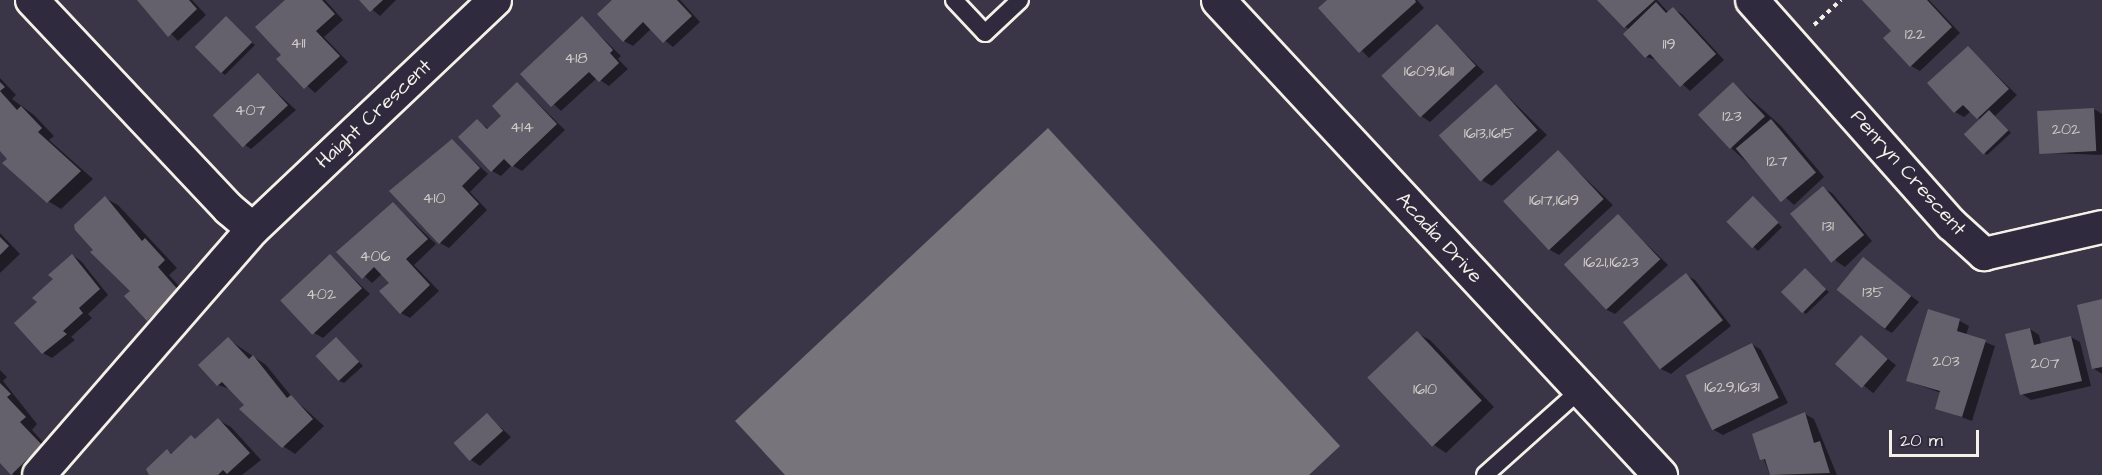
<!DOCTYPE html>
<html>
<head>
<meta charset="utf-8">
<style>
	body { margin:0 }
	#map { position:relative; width:2102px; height:475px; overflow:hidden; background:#3b3647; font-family:"Architects Daughter",sans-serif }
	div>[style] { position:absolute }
	.water>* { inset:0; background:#78747b }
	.shadow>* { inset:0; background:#0007; transform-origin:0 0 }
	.building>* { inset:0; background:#65616c; transform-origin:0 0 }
	.path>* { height:4px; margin-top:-2px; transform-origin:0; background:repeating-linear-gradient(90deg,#f4f1e8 0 4.5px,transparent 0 9px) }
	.roads { filter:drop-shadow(2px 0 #f4f1e8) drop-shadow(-2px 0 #f4f1e8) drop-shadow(0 2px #f4f1e8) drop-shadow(0 -2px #f4f1e8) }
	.service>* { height:16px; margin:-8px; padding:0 8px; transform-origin:8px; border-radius:8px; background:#2f2a3d }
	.minor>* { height:32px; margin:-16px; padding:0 16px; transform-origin:16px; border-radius:16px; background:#2f2a3d }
	.tertiary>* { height:33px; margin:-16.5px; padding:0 16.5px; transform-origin:16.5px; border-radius:16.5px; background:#2f2a3d }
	span { translate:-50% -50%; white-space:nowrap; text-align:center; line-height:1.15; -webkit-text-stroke:5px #2f2a3d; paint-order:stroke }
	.number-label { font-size:16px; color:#d0cdc9 }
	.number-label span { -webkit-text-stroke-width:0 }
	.street-label { font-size:20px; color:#f4f1e8 }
	.scale { position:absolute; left:1889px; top:430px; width:90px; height:27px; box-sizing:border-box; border:3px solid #f4f1e8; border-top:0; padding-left:8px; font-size:18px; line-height:21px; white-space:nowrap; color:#f4f1e8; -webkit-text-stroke:4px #2f2a3d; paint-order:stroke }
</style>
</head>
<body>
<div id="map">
	<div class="water">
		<div style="clip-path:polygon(1048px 128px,1340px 446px,1309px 475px,785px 475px,735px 421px)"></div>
	</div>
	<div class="shadow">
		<div style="clip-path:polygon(138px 0,192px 0,206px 15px,178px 41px)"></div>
		<div style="clip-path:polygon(289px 0,325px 0,343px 20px,324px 37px,348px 62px,315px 93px,278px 59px,283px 55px)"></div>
		<div style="clip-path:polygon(361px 0,396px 0,380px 16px)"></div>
		<div style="clip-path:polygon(612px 0,680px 0,700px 22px,673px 47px,651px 29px,633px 46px,624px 41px)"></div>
		<div style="clip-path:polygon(1329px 0,1417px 0,1424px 8px,1369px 58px,1320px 8px)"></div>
		<div style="clip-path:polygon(1599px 0,1657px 0,1669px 13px,1673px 9px,1682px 14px,1724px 60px,1690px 91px,1657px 60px,1646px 57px,1629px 30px)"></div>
		<div style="clip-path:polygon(1864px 0,1929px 0,1960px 33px,1920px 71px,1911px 66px,1893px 31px)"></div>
		<div style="clip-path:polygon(226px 18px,255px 45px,225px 75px,221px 72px)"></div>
		<div style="clip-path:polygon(582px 18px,621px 56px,618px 59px,628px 69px,609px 86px,597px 78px,561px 111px,522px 74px)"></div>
		<div style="clip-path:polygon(1437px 26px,1484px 72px,1430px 122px,1421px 116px)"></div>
		<div style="clip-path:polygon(1968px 48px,2017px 95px,1995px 116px,2011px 133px,1987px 155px,1965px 134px,1981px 120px,1971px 111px,1964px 117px,1955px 112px)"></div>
		<div style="clip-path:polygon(258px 75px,296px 110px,251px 149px,242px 143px)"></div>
		<div style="clip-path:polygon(0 78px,16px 95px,12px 99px,34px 115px,54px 136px,49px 140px,93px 179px,61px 209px,48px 201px,0 150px)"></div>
		<div style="clip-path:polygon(518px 84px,565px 130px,522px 171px,512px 165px,501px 176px,492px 171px,477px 121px,489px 129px,503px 116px)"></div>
		<div style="clip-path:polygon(1734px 84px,1781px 126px,1824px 177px,1794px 205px,1731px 148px)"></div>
		<div style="clip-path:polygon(1496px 85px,1547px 135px,1492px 186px,1483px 181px)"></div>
		<div style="clip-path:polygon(2094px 109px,2102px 114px,2102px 155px,2049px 153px,2040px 148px,2038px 111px)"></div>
		<div style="clip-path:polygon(452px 141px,488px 174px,470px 192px,487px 210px,449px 248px,440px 243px)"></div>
		<div style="clip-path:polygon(1558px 152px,1613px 205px,1559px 255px,1550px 250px)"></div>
		<div style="clip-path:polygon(1823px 188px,1832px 193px,1872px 241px,1845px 267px,1836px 261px)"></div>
		<div style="clip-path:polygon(105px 198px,118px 205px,177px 268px,169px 275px,191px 299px,160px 327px,148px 320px,132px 291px,95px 250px)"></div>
		<div style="left:1753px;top:198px;width:41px;height:34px;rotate:45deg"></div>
		<div style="clip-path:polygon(393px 203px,436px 244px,414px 265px,439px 291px,410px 318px,401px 313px,391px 283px,382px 274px,372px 283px,339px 253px)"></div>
		<div style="clip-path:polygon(1618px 216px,1668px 265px,1615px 314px,1605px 309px)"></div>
		<div style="clip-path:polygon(0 233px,20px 254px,0 273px)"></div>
		<div style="clip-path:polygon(72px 255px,81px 261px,108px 295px,88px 314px,92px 318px,71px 337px,75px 340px,52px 358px,43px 353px,39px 303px)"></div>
		<div style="clip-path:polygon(330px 256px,370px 294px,323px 338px,314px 333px)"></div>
		<div style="clip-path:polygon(1863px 259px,1919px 302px,1892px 333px,1883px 328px)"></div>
		<div style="clip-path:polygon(1805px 270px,1829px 292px,1806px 314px,1802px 311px)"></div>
		<div style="clip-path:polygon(1686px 275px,1695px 280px,1731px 326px,1671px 374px,1661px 369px,1625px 323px)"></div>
		<div style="clip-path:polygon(2102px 301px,2102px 374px,2093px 368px)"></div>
		<div style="clip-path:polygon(1929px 311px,1960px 321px,1969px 326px,1966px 335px,1995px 346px,1972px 421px,1937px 408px,1941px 393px,1908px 381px)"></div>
		<div style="clip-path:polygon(2030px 329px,2039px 335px,2041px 344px,2071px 337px,2080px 342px,2091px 386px,2031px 400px,2022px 394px)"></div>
		<div style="clip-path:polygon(1417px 333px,1430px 340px,1494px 407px,1446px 453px,1434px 445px)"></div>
		<div style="left:1861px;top:337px;width:45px;height:36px;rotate:39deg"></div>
		<div style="clip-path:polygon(228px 339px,266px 365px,292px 397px,324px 426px,295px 454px,283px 446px,233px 390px,218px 385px)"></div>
		<div style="clip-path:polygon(340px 342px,363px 366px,344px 383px,339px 381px)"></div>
		<div style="clip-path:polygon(1752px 344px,1761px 350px,1788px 403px,1723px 435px,1714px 430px)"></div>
		<div style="clip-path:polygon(0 370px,7px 377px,3px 381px,37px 424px,32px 430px,53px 453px,31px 475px,14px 475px,0 459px)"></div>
		<div style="clip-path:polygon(1805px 414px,1814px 419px,1837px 475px,1770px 475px,1754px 435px)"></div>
		<div style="clip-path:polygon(487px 415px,511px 437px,480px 466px,471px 460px)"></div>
		<div style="clip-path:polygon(218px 420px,231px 427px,261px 460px,242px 475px,151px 475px,168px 451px,173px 454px,196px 440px)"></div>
	</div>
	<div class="building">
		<div style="clip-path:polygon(137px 0,189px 0,197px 9px,168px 37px)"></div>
		<div style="clip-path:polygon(285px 0,322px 0,335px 14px,316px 31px,340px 56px,304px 89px,276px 59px,281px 55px,255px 27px)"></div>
		<div style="clip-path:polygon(359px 0,383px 0,370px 12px)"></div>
		<div style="clip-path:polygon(612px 0,677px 0,692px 16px,663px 43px,643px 22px,623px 42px,597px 14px)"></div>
		<div style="clip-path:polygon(1327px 0,1415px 0,1416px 2px,1359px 53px,1318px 8px)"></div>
		<div style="clip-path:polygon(1597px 0,1655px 0,1624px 28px)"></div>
		<div style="clip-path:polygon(1862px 0,1927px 0,1952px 27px,1910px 67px,1883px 38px,1891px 31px)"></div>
		<div style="clip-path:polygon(1656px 2px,1666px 13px,1673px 7px,1716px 54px,1680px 87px,1650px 54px,1645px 58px,1623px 34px)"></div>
		<div style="left:226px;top:16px;width:37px;height:44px;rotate:45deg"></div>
		<div style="clip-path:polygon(582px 16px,613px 50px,610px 53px,619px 63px,599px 82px,589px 72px,551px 107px,520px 74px)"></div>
		<div style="left:1437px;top:24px;width:57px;height:76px;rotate:47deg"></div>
		<div style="clip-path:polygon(1968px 46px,2009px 89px,1977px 119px,1963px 105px,1954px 113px,1927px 83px)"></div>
		<div style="left:258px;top:73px;width:44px;height:62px;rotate:47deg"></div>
		<div style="clip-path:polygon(0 82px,5px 87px,0 91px,17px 110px,21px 106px,42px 128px,38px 132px,81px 171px,47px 203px,2px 163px,7px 159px,0 151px)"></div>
		<div style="clip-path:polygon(517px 82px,557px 124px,512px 167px,504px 159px,491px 172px,458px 137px,477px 119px,487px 129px,501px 116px,492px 106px)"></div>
		<div style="left:1733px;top:82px;width:47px;height:48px;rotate:47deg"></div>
		<div style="left:1496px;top:84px;width:62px;height:77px;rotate:48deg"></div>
		<div style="left:2094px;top:108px;width:43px;height:57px;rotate:87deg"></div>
		<div style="left:1989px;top:110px;width:28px;height:35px;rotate:46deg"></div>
		<div style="left:1771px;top:119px;width:70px;height:46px;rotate:50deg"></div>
		<div style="clip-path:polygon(452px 139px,480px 168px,462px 186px,479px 204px,439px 244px,389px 191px)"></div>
		<div style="left:1558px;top:150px;width:67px;height:75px;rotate:47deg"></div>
		<div style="left:1823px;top:186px;width:64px;height:43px;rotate:50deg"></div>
		<div style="clip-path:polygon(105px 196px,142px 241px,145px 238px,165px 260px,158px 267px,179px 291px,147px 321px,124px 296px,130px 291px,90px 252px,93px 250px,75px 230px,74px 225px)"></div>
		<div style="left:1753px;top:196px;width:37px;height:37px;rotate:46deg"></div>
		<div style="clip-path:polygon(393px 202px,428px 239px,406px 259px,430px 285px,400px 314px,379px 291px,389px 283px,374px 267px,362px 279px,336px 252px)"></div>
		<div style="left:1618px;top:214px;width:62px;height:74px;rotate:47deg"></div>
		<div style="clip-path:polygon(0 237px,9px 246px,0 255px)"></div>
		<div style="clip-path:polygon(72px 254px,100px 289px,79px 308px,83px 313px,63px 331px,67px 334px,42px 354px,14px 323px,37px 302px,32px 298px,53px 279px,48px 275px)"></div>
		<div style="left:330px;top:254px;width:47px;height:68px;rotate:47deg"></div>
		<div style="left:1863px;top:257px;width:62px;height:42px;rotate:39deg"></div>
		<div style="left:1805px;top:268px;width:30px;height:34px;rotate:45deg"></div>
		<div style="left:1686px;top:273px;width:60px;height:80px;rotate:52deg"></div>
		<div style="clip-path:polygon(2102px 299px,2102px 367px,2092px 369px,2077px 305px)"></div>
		<div style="clip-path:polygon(1928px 309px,1960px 319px,1957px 331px,1986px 340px,1962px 417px,1935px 409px,1940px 391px,1906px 381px)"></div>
		<div style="clip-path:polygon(2030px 328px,2034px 345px,2071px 336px,2082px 381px,2020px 395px,2005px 334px)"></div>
		<div style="left:1417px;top:331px;width:95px;height:68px;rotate:47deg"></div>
		<div style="left:1861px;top:335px;width:36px;height:39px;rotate:42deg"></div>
		<div style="clip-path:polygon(228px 337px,249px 359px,253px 355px,287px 398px,291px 395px,313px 419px,282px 448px,239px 409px,244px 405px,222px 382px,217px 386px,198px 365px)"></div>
		<div style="left:336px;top:337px;width:34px;height:28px;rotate:47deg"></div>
		<div style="left:1752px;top:343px;width:61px;height:74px;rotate:64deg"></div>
		<div style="clip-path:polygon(0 383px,11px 394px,7px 397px,26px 417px,20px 422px,42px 445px,11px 475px,0 463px)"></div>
		<div style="clip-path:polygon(1805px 412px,1814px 443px,1820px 441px,1830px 473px,1770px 475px,1765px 459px,1760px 460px,1752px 434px)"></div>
		<div style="left:487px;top:413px;width:24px;height:45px;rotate:48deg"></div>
		<div style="clip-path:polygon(218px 418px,250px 453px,227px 474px,223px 470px,218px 475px,149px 475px,146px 469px,167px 449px,171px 454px,191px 435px,195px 439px)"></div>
	</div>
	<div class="path">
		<div style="left:1814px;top:25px;width:37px;rotate:-43deg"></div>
	</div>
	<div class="roads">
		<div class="service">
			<div style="left:954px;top:0;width:45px;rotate:46.8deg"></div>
			<div style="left:985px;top:33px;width:48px;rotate:-43.3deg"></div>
			<div style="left:1485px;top:475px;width:127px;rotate:-41.8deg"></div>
		</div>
		<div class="minor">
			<div style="left:32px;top:0;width:287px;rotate:46.7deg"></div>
			<div style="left:229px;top:209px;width:31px;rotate:40deg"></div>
			<div style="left:253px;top:229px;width:333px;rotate:-43.4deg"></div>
			<div style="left:1752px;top:0;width:300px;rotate:48.4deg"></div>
			<div style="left:1951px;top:224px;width:45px;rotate:42.3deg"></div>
			<div style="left:1984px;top:254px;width:121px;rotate:-12.9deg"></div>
			<div style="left:39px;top:475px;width:326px;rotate:-49deg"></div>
		</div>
		<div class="tertiary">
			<div style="left:1218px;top:0;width:649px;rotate:47.06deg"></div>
		</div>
	</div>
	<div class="number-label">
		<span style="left:1915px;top:34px">122</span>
		<span style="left:298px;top:43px">411</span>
		<span style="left:1669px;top:44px">119</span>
		<span style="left:576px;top:58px">418</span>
		<span style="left:1429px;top:71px">1609,1611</span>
		<span style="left:250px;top:110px">407</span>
		<span style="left:1732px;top:116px">123</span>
		<span style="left:522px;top:127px">414</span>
		<span style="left:2066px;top:129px">202</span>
		<span style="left:1489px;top:133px">1613,1615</span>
		<span style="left:1777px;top:161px">127</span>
		<span style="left:434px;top:198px">410</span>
		<span style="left:1554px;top:200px">1617,1619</span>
		<span style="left:1828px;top:226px">131</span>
		<span style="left:375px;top:256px">406</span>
		<span style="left:1611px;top:262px">1621,1623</span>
		<span style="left:1873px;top:292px">135</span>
		<span style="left:321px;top:294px">402</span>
		<span style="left:1946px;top:361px">203</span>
		<span style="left:2045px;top:363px">207</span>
		<span style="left:1732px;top:387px">1629,1631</span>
		<span style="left:1425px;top:389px">1610</span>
	</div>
	<div class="street-label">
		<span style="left:374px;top:114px;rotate:-43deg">Haight Crescent</span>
		<span style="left:1908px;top:173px;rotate:48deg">Penryn Crescent</span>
		<span style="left:1439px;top:238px;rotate:47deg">Acadia Drive</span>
	</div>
	<div class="scale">20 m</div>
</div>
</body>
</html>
